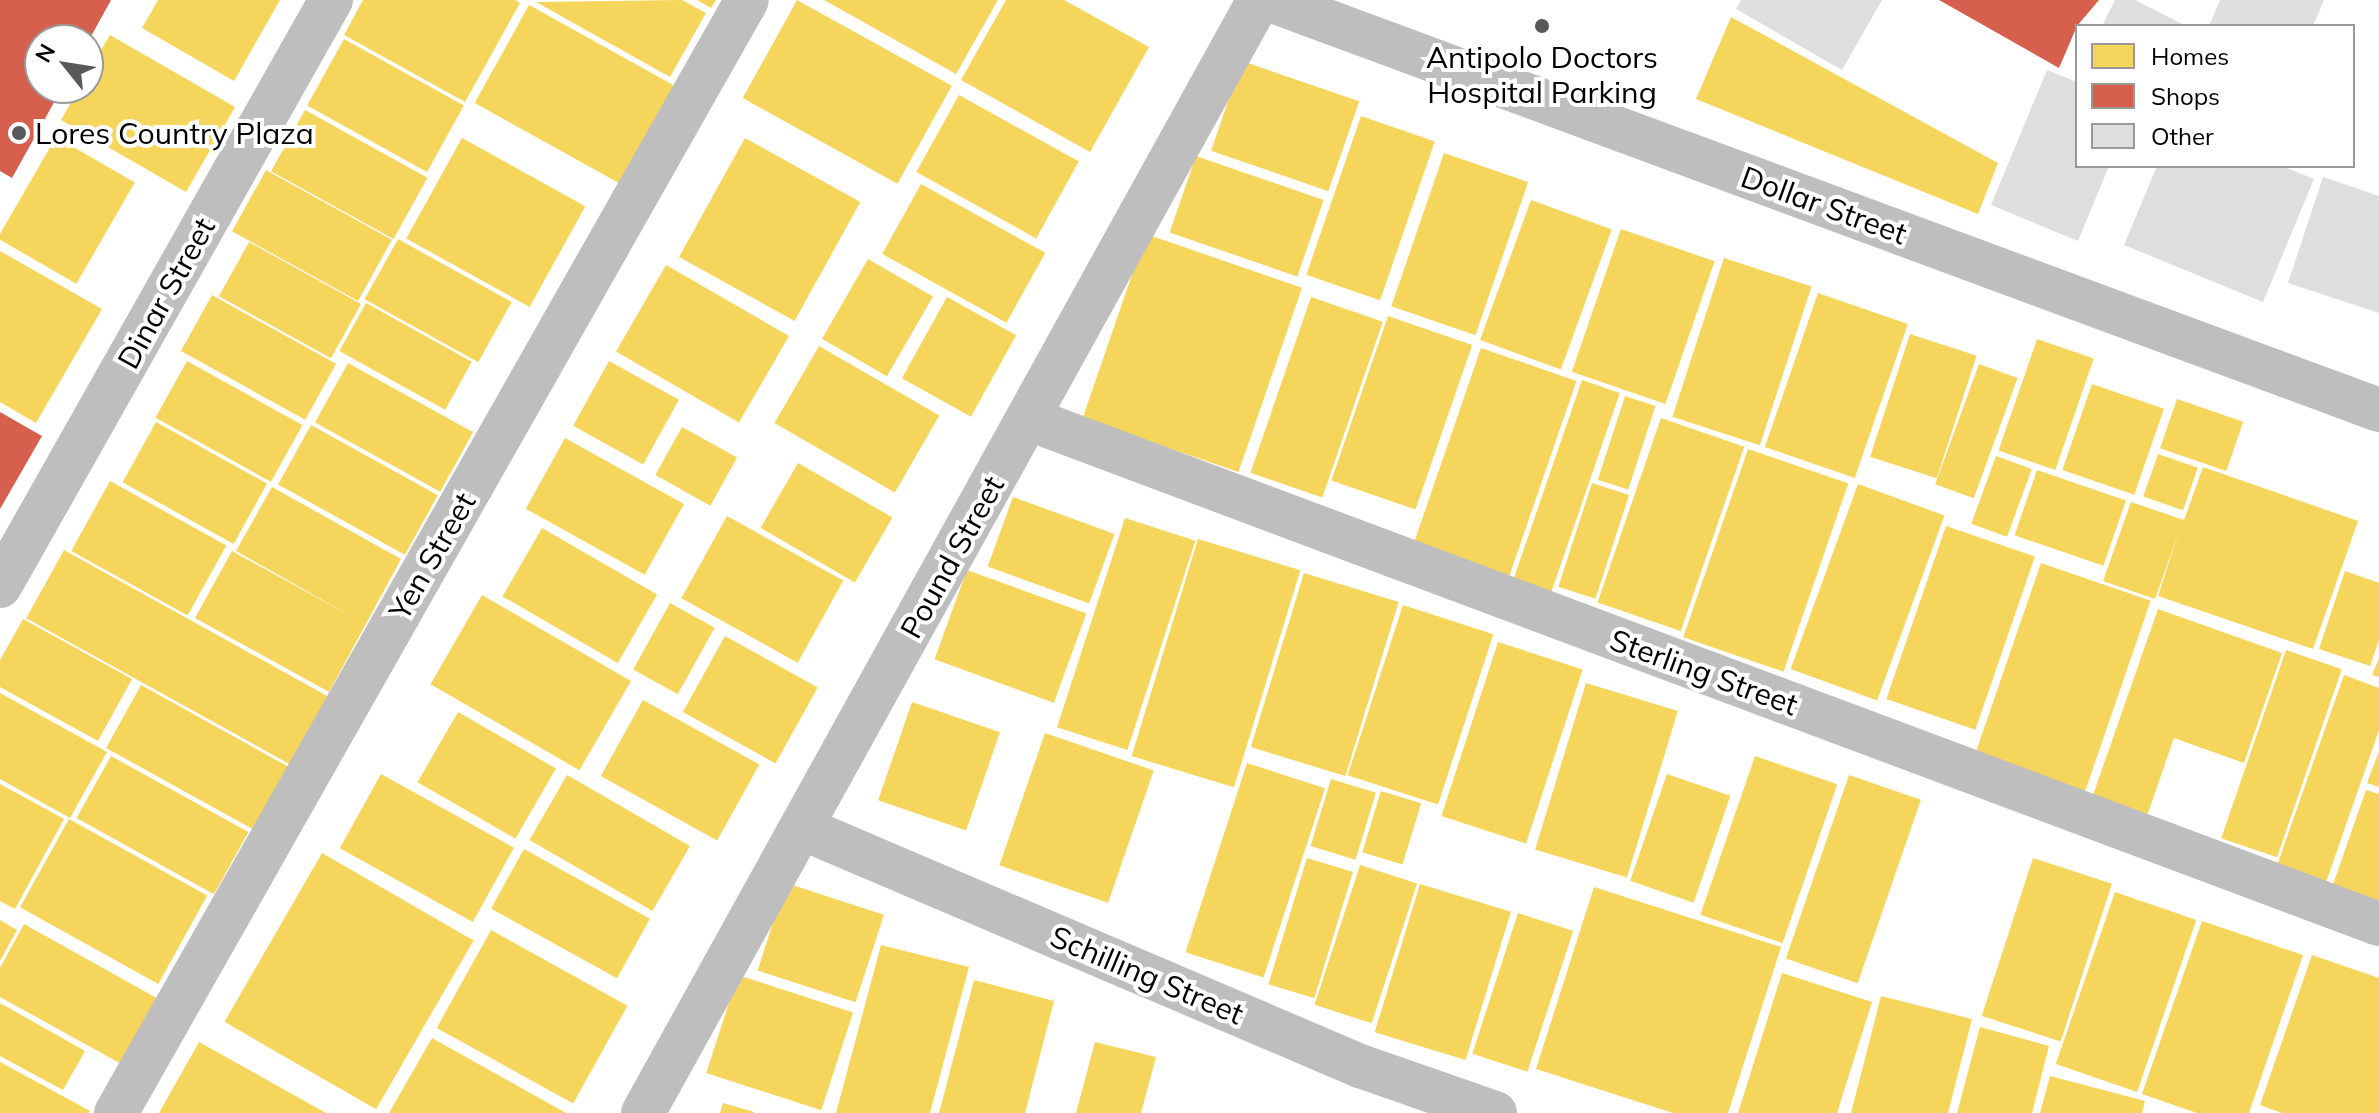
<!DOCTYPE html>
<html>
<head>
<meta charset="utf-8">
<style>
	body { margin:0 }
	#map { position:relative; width:2379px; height:1113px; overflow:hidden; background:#fff; font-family:Mulish,sans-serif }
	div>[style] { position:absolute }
	.homes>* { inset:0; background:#f6d55c; transform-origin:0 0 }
	.shops>* { inset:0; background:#d6604d }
	.building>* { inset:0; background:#dedede }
	.minor>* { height:44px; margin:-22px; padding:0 22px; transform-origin:22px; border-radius:22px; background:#bebebe }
	.tertiary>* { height:44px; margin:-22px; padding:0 22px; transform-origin:22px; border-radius:22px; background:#bebebe }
	.dots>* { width:22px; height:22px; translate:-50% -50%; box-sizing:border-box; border:4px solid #fff; border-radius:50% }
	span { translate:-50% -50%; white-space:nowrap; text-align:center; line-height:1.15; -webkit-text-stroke:8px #fff; paint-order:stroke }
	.poi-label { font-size:30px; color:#000 }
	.left { translate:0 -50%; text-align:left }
	.street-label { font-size:30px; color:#000 }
	.legend { position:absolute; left:2075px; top:24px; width:280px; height:144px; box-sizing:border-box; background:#fff; border:2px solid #999; margin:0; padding:10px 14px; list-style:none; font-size:24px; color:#000 }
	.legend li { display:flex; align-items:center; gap:16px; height:40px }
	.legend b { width:40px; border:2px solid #999 }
	.north { position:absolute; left:24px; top:24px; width:80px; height:80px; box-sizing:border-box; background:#fff; border:2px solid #999; border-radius:50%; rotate:300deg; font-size:22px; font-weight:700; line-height:32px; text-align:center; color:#000 }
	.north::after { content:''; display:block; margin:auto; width:28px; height:36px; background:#595959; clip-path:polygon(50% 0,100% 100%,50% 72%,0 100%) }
</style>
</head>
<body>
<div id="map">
	<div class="homes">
		<div style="clip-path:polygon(158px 0,280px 0,234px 81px,142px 28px)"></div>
		<div style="clip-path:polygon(363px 0,515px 0,520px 3px,465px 102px,344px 35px)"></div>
		<div style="clip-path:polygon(682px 0,706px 13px,670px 77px,536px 2px)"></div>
		<div style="clip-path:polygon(697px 0,716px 0,711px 8px)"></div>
		<div style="left:797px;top:0;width:177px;height:112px;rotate:29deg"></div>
		<div style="clip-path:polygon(824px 0,998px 0,956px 74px)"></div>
		<div style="clip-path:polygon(1006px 0,1064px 0,1149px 47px,1090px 152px,961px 80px)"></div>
		<div style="left:529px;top:5px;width:168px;height:112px;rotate:29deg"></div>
		<div style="clip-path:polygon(1731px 17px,1998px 163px,1978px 214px,1696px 99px)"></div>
		<div style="clip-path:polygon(110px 35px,235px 107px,186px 192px,61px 120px,79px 88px,88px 88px,88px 72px)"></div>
		<div style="left:344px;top:39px;width:137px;height:76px;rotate:29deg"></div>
		<div style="left:1242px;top:61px;width:124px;height:95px;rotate:19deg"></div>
		<div style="left:959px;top:95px;width:137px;height:88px;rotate:29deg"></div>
		<div style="left:305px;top:110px;width:140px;height:70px;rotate:29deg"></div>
		<div style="left:1361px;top:116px;width:78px;height:168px;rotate:19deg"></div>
		<div style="left:56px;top:137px;width:91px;height:117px;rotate:30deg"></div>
		<div style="left:462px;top:138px;width:141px;height:115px;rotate:29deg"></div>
		<div style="left:745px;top:138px;width:132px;height:136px;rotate:29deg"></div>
		<div style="left:1444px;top:153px;width:89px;height:162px;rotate:19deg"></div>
		<div style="left:1196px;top:156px;width:135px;height:81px;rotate:19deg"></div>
		<div style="left:266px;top:170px;width:144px;height:70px;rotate:29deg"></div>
		<div style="left:921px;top:184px;width:142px;height:80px;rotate:29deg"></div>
		<div style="left:1531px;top:200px;width:86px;height:149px;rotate:20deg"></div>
		<div style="left:1621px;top:229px;width:99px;height:151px;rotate:19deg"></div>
		<div style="left:1146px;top:234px;width:165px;height:195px;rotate:19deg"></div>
		<div style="left:398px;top:239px;width:130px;height:69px;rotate:29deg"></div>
		<div style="left:249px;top:242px;width:128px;height:62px;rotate:29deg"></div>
		<div style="clip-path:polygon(0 251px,102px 309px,36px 423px,0 402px)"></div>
		<div style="left:1724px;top:258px;width:92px;height:167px;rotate:18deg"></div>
		<div style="left:868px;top:259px;width:75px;height:92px;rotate:30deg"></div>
		<div style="left:666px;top:265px;width:142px;height:100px;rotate:30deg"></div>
		<div style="left:1818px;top:293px;width:95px;height:163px;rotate:19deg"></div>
		<div style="left:212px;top:295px;width:142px;height:64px;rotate:29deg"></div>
		<div style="left:947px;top:297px;width:79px;height:93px;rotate:29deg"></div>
		<div style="left:1311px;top:297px;width:76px;height:186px;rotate:19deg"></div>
		<div style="left:366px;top:303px;width:121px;height:55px;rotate:29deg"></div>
		<div style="left:1388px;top:316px;width:89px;height:174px;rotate:19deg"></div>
		<div style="left:1910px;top:334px;width:70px;height:129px;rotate:18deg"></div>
		<div style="left:2037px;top:339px;width:60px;height:118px;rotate:19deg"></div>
		<div style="left:819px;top:346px;width:139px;height:89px;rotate:30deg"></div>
		<div style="left:1481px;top:348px;width:101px;height:210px;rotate:19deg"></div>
		<div style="left:187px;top:361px;width:132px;height:65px;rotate:29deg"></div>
		<div style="left:609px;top:361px;width:80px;height:74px;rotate:29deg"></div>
		<div style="left:348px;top:363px;width:143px;height:68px;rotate:29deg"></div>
		<div style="left:1979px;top:364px;width:41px;height:128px;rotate:20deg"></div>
		<div style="left:1582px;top:380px;width:40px;height:213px;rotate:19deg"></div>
		<div style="left:2092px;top:384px;width:76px;height:91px;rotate:19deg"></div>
		<div style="left:1625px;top:396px;width:32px;height:88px;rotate:18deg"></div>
		<div style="left:2177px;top:399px;width:70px;height:52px;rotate:19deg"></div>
		<div style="left:1661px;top:418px;width:88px;height:195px;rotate:19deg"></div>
		<div style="left:156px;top:422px;width:127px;height:69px;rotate:29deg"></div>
		<div style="left:311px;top:425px;width:145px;height:68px;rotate:29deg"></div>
		<div style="left:682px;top:427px;width:63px;height:55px;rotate:29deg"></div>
		<div style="left:565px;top:438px;width:136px;height:81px;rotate:29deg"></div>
		<div style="left:1748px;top:449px;width:106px;height:199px;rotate:19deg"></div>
		<div style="left:2158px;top:454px;width:42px;height:45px;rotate:19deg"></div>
		<div style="left:1996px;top:456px;width:38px;height:72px;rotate:20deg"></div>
		<div style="left:798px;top:463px;width:109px;height:75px;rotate:30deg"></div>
		<div style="clip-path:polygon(2203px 467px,2358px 521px,2313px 649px,2158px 596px,2179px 531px,2155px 599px,2103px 581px,2131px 502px,2184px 520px)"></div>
		<div style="left:2037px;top:470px;width:94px;height:69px;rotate:19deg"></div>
		<div style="left:110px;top:481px;width:133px;height:80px;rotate:29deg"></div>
		<div style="left:1592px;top:483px;width:39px;height:109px;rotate:18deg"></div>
		<div style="left:1858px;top:484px;width:92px;height:197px;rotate:20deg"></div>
		<div style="clip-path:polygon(272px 487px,401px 559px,329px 692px,195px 618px,232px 551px,358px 620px,236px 551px)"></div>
		<div style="left:1013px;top:497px;width:108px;height:74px;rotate:20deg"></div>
		<div style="left:727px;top:516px;width:133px;height:94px;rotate:29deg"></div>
		<div style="left:1125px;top:518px;width:74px;height:220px;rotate:18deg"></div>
		<div style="left:1946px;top:526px;width:94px;height:183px;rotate:19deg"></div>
		<div style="left:542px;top:528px;width:133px;height:79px;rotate:30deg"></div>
		<div style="left:1198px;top:539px;width:107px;height:227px;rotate:17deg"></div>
		<div style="left:64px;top:550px;width:304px;height:78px;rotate:29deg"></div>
		<div style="left:2041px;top:563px;width:116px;height:207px;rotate:19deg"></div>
		<div style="left:967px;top:570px;width:127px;height:95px;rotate:20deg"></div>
		<div style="clip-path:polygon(2345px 571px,2379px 583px,2379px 640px,2370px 666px,2319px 649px)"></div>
		<div style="left:1304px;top:573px;width:99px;height:182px;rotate:17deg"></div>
		<div style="left:482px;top:595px;width:172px;height:103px;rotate:30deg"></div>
		<div style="left:670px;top:603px;width:51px;height:76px;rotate:29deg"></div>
		<div style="left:1403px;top:605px;width:95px;height:179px;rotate:18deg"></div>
		<div style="clip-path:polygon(2158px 609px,2282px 653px,2244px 763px,2174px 738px,2147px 816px,2092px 798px)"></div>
		<div style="clip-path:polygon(23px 619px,132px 679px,98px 741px,0 687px,0 660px)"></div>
		<div style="left:725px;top:636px;width:106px;height:87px;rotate:29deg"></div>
		<div style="left:1498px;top:642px;width:89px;height:183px;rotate:18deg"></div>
		<div style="left:2286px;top:650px;width:59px;height:199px;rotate:19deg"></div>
		<div style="clip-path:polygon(2379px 658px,2379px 677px,2372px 675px)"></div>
		<div style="clip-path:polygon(2344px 675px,2379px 688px,2379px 730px,2324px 888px,2275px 871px)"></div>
		<div style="left:1586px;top:683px;width:96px;height:174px;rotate:17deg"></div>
		<div style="left:141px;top:685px;width:172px;height:72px;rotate:29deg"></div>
		<div style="clip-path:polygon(0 693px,107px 752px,70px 818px,0 779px)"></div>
		<div style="left:643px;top:700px;width:133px;height:87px;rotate:29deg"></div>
		<div style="left:912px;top:702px;width:93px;height:104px;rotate:19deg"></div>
		<div style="left:458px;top:712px;width:113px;height:81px;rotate:30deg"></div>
		<div style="left:1045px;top:733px;width:115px;height:140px;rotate:19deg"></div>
		<div style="clip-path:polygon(2379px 751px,2379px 787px,2367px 783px)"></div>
		<div style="left:111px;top:756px;width:157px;height:71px;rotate:29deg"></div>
		<div style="left:1755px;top:756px;width:87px;height:168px;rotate:19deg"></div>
		<div style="left:1247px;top:763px;width:82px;height:199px;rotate:18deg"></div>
		<div style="left:381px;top:774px;width:152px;height:85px;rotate:29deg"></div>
		<div style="left:1667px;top:774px;width:67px;height:113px;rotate:19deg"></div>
		<div style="left:567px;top:775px;width:142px;height:75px;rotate:30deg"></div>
		<div style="left:1849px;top:775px;width:76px;height:194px;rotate:19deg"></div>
		<div style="left:1331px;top:779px;width:47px;height:70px;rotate:17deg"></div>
		<div style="clip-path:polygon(0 784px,64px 819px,15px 909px,0 901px)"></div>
		<div style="clip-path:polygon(2366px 790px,2379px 794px,2379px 910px,2330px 893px)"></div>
		<div style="left:1381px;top:791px;width:42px;height:64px;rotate:17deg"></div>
		<div style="left:69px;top:819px;width:158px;height:101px;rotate:29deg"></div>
		<div style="left:524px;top:849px;width:144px;height:68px;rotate:29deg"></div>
		<div style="left:322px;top:853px;width:175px;height:195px;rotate:30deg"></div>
		<div style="left:1307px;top:858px;width:48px;height:132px;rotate:17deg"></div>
		<div style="left:2033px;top:858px;width:83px;height:166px;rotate:18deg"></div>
		<div style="left:1360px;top:865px;width:60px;height:147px;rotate:18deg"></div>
		<div style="left:786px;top:883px;width:103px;height:92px;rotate:18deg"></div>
		<div style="left:1420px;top:884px;width:95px;height:155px;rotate:17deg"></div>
		<div style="clip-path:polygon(1594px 887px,1781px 947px,1728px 1113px,1673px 1113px,1536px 1069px)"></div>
		<div style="left:2115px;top:892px;width:86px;height:182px;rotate:19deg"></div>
		<div style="left:1518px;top:913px;width:58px;height:148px;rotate:18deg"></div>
		<div style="clip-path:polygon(0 920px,17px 930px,0 961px)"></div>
		<div style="clip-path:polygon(2202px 921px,2303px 955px,2249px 1113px,2197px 1113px,2142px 1094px)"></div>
		<div style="clip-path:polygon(24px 924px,162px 1001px,125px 1066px,0 997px,0 968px)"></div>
		<div style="left:491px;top:930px;width:156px;height:112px;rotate:29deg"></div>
		<div style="clip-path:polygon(881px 945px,969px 967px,930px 1113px,836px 1113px)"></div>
		<div style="clip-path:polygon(2312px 955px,2379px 978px,2379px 1113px,2282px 1113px,2260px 1105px)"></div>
		<div style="clip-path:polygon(1782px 973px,1872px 1002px,1837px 1113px,1738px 1113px)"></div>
		<div style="left:738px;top:975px;width:121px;height:103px;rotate:18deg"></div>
		<div style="clip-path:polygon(974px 980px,1054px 1001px,1025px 1113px,939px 1113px)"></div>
		<div style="clip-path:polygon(1881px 996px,1972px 1019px,1948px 1113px,1851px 1113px)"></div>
		<div style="clip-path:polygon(0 1003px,85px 1051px,63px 1090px,0 1056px)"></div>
		<div style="clip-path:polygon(1980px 1027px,2049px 1046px,2032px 1113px,1957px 1113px)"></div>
		<div style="clip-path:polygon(432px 1038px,566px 1113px,389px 1113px)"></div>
		<div style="clip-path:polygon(199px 1042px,326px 1113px,159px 1113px)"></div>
		<div style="clip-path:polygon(1095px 1042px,1156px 1057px,1141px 1113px,1076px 1113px)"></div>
		<div style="clip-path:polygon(0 1062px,90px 1111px,88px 1113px,0 1113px)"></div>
		<div style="clip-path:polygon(2050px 1076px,2145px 1101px,2142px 1113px,2040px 1113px)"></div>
		<div style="clip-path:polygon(723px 1103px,754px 1112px,754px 1113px,720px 1113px)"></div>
	</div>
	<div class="shops">
		<div style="clip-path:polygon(0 0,111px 0,89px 40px,40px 40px,40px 88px,62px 88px,12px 178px,0 171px)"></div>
		<div style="clip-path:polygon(1939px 0,2099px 0,2077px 26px,2059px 68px)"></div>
		<div style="clip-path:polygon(0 412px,42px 436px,0 509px)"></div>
	</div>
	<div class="building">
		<div style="clip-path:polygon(1741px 0,1882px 0,1842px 70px,1736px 9px)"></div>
		<div style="clip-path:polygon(2115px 0,2135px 0,2186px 26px,2102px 26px)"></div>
		<div style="clip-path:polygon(2220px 0,2324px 0,2313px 26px,2209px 26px)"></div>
		<div style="clip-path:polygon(2047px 70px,2077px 82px,2077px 166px,2109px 166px,2078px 241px,1991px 205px)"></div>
		<div style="clip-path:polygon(2157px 166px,2282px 166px,2314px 179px,2263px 302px,2124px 245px)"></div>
		<div style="clip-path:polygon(2323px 177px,2379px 196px,2379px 313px,2288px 283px)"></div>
	</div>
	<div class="minor">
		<div style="left:1270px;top:0;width:1182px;rotate:20.29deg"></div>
		<div style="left:1029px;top:419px;width:1441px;rotate:20.51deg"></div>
		<div style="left:802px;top:828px;width:607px;rotate:23.1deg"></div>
		<div style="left:1360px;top:1066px;width:143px;rotate:19.2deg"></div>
		<div style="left:116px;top:1113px;width:1279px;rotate:-60.45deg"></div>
		<div style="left:643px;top:1113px;width:1272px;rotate:-61.04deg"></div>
	</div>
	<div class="tertiary">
		<div style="left:0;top:586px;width:673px;rotate:-60.54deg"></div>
	</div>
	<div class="dots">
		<div style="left:1542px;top:26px;background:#595959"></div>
		<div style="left:19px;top:133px;background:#595959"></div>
	</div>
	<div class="poi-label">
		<span style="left:1542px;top:74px">Antipolo Doctors<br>Hospital Parking</span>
		<span class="left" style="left:35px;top:133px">Lores Country Plaza</span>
	</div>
	<div class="street-label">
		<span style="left:1824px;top:205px;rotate:20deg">Dollar Street</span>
		<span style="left:166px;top:293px;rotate:-61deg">Dinar Street</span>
		<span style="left:432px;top:556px;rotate:-60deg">Yen Street</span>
		<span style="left:952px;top:557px;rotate:-61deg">Pound Street</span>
		<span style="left:1704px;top:672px;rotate:20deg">Sterling Street</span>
		<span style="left:1147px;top:975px;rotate:23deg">Schilling Street</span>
	</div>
	<ul class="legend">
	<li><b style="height:22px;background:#f6d55c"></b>Homes</li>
	<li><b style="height:22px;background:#d6604d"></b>Shops</li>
	<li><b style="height:22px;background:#dedede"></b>Other</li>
	</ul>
	<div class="north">N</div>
</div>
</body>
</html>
